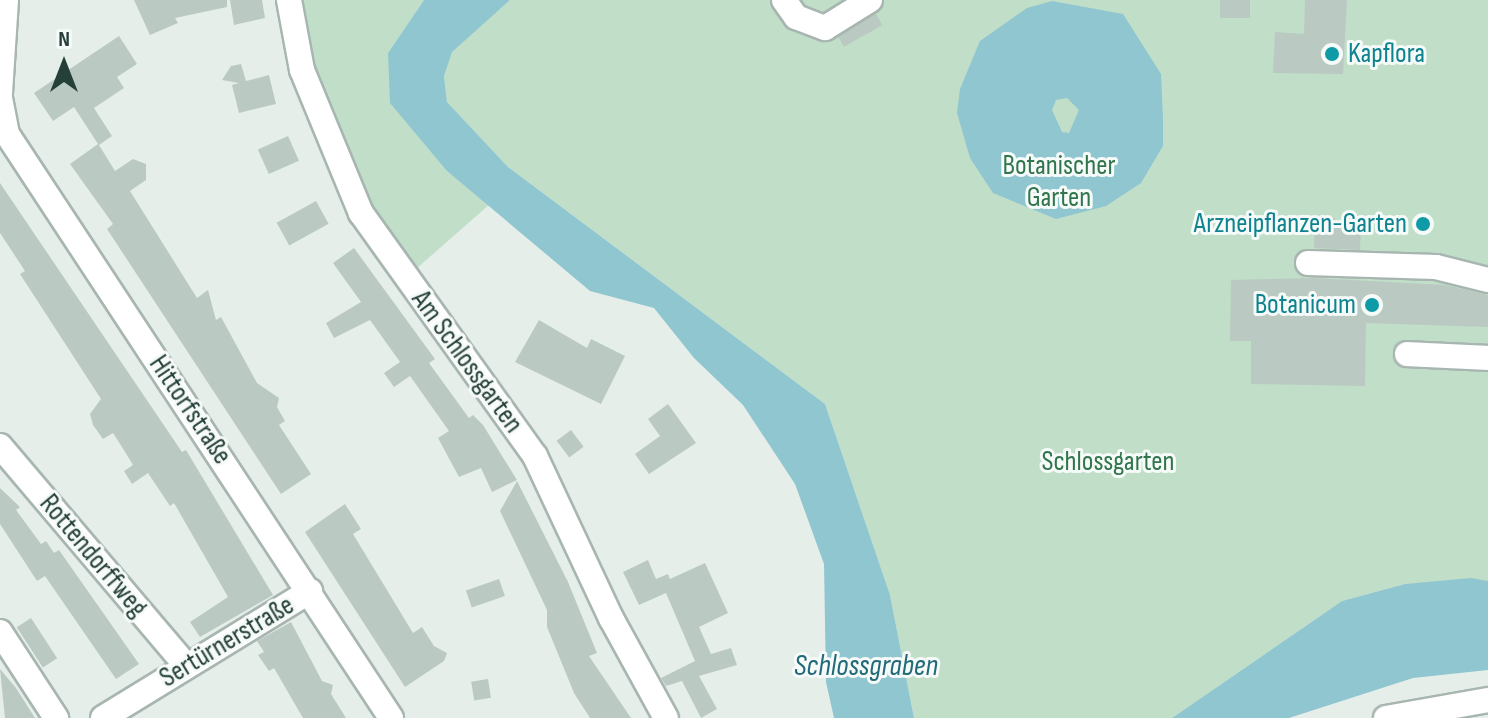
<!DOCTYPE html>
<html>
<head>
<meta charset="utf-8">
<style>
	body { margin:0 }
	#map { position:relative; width:1488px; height:718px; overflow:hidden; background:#e6eeea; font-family:"Sofia Sans Condensed",sans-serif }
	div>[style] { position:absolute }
	.green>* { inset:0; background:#c0dec8 }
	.water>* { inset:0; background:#90c6d0 }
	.building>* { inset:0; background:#bbc9c3; transform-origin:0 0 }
	.roads { filter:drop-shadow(2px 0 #a8b6b1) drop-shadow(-2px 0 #a8b6b1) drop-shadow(0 2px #a8b6b1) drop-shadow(0 -2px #a8b6b1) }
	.minor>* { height:24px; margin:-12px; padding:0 12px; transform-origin:12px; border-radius:12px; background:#fff }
	.dots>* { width:22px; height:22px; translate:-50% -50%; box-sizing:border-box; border:4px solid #f6faf8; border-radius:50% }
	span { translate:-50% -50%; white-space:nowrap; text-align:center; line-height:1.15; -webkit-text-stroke:6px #f6faf8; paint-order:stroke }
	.culture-label { font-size:28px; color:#0d838f }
	.left { translate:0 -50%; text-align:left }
	.right { translate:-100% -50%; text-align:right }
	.park-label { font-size:28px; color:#30754c }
	.street-label { font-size:28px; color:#254039 }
	.water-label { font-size:30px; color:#216a7a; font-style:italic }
	.north { position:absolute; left:24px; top:24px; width:80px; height:80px; -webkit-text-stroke:6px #f6faf8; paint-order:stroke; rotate:0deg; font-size:22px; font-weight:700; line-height:32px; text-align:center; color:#254039 }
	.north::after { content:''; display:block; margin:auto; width:28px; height:36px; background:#254039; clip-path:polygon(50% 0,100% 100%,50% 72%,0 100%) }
</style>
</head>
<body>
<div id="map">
	<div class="green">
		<div style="clip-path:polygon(293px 0,424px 0,388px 53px,447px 171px,490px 204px,416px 269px,372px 211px,333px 140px)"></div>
		<div style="clip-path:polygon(510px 0,1488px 0,1488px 581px,1405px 584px,1342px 601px,1172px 718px,914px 718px,890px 595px,825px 404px,508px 167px,447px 102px,444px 76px,451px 52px)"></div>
	</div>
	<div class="water">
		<div style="clip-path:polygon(424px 0,510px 0,452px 52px,444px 76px,447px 102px,508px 167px,825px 404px,890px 595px,914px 718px,834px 718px,826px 682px,824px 564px,795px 484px,743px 405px,694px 358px,654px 308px,590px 291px,447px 171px,390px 103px,388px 53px)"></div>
		<div style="clip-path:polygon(evenodd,1052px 1px,1123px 14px,1161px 74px,1163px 118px,1163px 146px,1141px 183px,1106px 206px,1056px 219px,993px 193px,970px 158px,957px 113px,960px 89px,980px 41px,1027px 8px,1052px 1px,1067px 98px,1079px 110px,1069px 133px,1062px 132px,1052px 110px,1056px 100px,1067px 98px)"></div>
		<div style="clip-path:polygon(1471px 578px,1488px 581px,1488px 670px,1413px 678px,1289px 718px,1172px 718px,1342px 601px,1405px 584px)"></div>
	</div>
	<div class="building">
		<div style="clip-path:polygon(134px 0,227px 0,227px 7px,175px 18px,178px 23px,150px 35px)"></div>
		<div style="clip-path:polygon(230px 0,262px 0,265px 18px,234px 25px)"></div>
		<div style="left:1220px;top:0;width:30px;height:18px"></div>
		<div style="clip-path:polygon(1305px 0,1347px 0,1343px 74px,1273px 73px,1275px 32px,1304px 34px)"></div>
		<div style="left:876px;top:14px;width:13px;height:44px;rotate:61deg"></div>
		<div style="clip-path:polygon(119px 36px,137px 64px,117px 77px,124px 88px,94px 108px,112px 136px,99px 145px,115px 171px,133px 159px,146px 164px,146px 180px,130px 191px,197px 298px,208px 290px,216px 320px,221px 317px,257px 383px,279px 398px,277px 407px,285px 421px,279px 425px,311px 474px,281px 494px,107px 229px,113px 224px,70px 164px,98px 144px,74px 107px,53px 121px,34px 93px)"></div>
		<div style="clip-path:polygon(241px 64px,246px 81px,269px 75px,276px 104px,239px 113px,232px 85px,239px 83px,222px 80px,231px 66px)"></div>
		<div style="left:288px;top:136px;width:27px;height:33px;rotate:66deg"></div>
		<div style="clip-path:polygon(0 183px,182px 452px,186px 450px,273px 595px,200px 637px,190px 622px,228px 597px,174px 503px,170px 506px,148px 473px,132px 484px,124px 471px,133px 465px,122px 447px,113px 433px,103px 439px,93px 425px,90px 414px,101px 399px,20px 274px,25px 271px,0 233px)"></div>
		<div style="left:316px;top:201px;width:26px;height:45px;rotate:61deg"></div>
		<div style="clip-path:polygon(1315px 218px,1335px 218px,1335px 226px,1361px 227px,1360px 250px,1314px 248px)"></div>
		<div style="clip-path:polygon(354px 248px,435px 359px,429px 363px,469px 418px,473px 415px,483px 425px,517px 480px,492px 492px,481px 468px,459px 477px,438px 438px,449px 431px,410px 376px,394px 387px,384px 373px,400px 362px,370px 320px,334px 338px,326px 323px,361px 302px,333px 263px)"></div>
		<div style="clip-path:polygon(1313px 278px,1445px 285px,1488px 295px,1488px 327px,1366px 323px,1365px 386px,1251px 384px,1251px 341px,1230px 341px,1231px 280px)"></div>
		<div style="clip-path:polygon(539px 320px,587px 348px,591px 339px,625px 356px,601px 404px,515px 362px)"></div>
		<div style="clip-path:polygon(668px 404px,696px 443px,649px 474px,635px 454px,660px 436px,648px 419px)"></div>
		<div style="left:571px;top:430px;width:21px;height:18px;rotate:53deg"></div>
		<div style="clip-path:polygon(517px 481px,568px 582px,597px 653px,589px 656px,631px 718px,590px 718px,574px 693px,547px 627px,547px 610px,500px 511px)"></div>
		<div style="clip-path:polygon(0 488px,20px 507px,16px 510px,41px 544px,46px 541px,54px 553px,59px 550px,139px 664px,116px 679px,45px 576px,37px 581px,0 524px)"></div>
		<div style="clip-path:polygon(345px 504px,361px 529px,353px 534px,413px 633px,422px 627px,434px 646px,447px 653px,444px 661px,405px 687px,305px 532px)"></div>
		<div style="clip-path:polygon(648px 560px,656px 579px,668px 574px,670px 579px,705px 563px,728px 613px,699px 627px,711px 654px,731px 648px,737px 665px,699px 676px,717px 709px,701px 718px,682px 681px,666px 686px,661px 678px,695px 661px,666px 593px,639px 605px,623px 572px)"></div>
		<div style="left:499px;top:579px;width:18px;height:35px;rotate:71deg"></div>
		<div style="left:31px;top:618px;width:48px;height:17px;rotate:57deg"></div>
		<div style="clip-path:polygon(291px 622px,322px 681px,333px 685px,331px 694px,346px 718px,303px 718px,274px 668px,269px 671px,258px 655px,264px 652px,257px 641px)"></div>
		<div style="clip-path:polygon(0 669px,16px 688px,35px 718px,5px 718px)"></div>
		<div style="left:488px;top:679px;width:19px;height:17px;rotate:81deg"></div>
	</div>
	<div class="roads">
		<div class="minor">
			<div style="left:289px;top:0;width:71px;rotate:79.5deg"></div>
			<div style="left:302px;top:70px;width:155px;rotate:67.6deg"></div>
			<div style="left:361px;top:213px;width:299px;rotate:54.4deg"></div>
			<div style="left:535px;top:456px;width:179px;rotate:64.9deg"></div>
			<div style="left:611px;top:618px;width:114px;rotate:61.2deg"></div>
			<div style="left:784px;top:0;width:21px;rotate:55deg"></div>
			<div style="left:796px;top:17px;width:31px;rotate:21deg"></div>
			<div style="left:825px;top:28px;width:53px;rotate:-31.9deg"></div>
			<div style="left:0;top:93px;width:93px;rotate:-86.3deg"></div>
			<div style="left:0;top:98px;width:37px;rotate:79deg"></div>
			<div style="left:7px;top:134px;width:699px;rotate:56.67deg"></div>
			<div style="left:1308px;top:263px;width:128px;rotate:1.8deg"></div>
			<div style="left:1436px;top:267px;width:54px;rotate:14deg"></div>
			<div style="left:1407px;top:354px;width:81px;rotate:2.8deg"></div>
			<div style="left:0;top:446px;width:287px;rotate:49.7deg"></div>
			<div style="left:0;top:632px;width:103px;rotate:56.9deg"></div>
			<div style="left:103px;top:718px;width:243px;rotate:-31.5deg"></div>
			<div style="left:1386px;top:718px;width:104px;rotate:-10deg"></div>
		</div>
	</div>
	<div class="dots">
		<div style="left:1332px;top:54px;background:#0f9aa8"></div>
		<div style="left:1423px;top:224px;background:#0f9aa8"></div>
		<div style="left:1372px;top:305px;background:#0f9aa8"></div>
	</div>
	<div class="culture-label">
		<span class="left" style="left:1348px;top:54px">Kapflora</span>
		<span class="right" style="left:1407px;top:224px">Arzneipflanzen-Garten</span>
		<span class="right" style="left:1356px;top:305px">Botanicum</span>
	</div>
	<div class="park-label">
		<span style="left:1059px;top:182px">Botanischer<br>Garten</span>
		<span style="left:1108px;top:462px">Schlossgarten</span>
	</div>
	<div class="street-label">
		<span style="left:467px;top:362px;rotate:54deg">Am Schlossgarten</span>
		<span style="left:190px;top:410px;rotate:56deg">Hittorfstraße</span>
		<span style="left:93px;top:556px;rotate:50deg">Rottendorffweg</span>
		<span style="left:227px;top:642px;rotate:-31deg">Sertürnerstraße</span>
	</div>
	<div class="water-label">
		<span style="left:866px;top:666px">Schlossgraben</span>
	</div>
	<div class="north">N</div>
</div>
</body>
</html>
